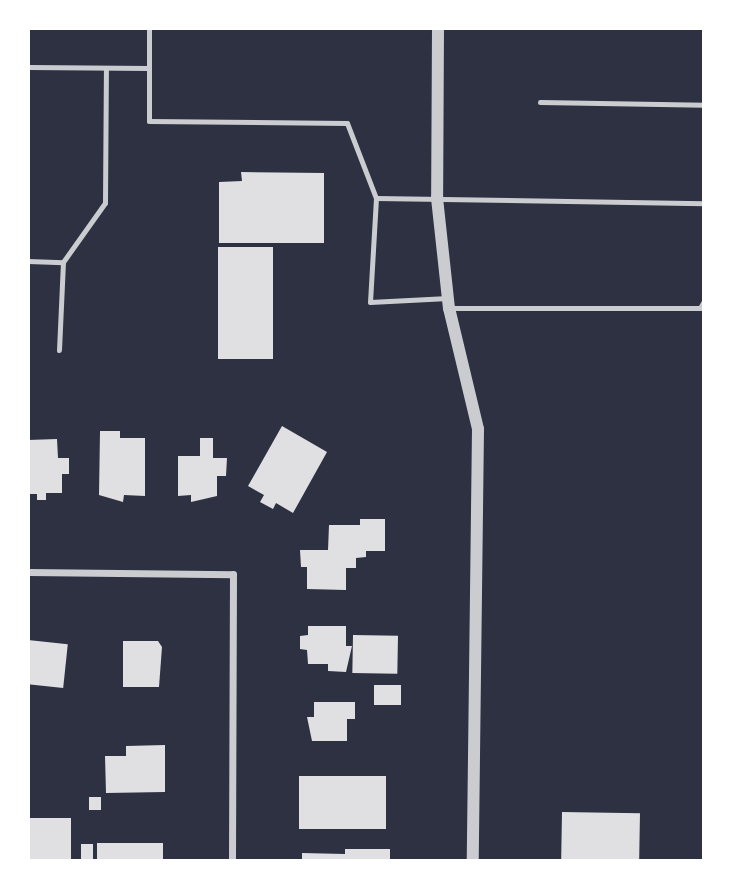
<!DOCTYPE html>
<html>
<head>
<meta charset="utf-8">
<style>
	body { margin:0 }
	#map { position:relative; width:732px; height:889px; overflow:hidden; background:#2d3142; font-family:"Fira Sans Condensed",sans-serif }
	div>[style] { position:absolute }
	.building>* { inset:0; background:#e0e0e3; transform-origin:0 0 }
	.service>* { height:5px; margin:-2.5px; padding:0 2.5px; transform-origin:2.5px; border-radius:2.5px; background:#caccd0 }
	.minor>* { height:7px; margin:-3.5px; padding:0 3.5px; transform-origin:3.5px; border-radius:3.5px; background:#caccd0 }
	.tertiary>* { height:12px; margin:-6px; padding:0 6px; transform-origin:6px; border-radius:6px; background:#caccd0 }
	span { translate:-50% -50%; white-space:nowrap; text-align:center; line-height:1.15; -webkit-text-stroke:7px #fff; paint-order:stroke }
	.frame { position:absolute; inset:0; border:30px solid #fff; pointer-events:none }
</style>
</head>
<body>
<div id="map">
	<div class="building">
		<div style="clip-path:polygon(241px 172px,324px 173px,324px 243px,219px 243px,219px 182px,242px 181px)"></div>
		<div style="left:218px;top:247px;width:55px;height:112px"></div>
		<div style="clip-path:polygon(282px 426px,327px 452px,293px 513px,276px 503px,273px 509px,260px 502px,264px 495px,248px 486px)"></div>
		<div style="clip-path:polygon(100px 431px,120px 431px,120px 438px,145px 438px,145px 496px,124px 495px,123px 502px,99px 495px)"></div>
		<div style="clip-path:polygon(200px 438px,213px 438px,213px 458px,227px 458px,226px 476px,217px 476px,217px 496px,191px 502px,191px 495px,178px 496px,178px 456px,200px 456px)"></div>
		<div style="clip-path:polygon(57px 439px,58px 458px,69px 458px,69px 474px,62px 474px,62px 493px,46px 493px,46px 500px,37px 500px,37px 494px,28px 494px,28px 440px)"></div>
		<div style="clip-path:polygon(360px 519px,385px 519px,385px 551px,366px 551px,366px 557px,356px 558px,356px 568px,346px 568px,346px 590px,307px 589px,307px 567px,301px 567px,300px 550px,328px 550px,329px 525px,360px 525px)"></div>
		<div style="clip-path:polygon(308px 626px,346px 626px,346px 646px,352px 646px,346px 672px,328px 671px,328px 664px,308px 664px,307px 650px,300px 649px,300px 636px,308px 635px)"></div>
		<div style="left:353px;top:635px;width:45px;height:38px;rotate:1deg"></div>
		<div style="left:28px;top:640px;width:40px;height:44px;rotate:6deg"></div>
		<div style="clip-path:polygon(123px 641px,158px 641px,162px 647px,159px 687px,123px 687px)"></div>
		<div style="left:374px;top:685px;width:27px;height:20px"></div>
		<div style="clip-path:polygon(314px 702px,355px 702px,355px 719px,347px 719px,347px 741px,312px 741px,307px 717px,314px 717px)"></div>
		<div style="clip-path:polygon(165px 745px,165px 792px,106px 793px,105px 756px,126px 756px,126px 746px)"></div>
		<div style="left:299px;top:776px;width:87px;height:53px"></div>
		<div style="left:89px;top:797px;width:12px;height:13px"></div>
		<div style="left:562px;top:812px;width:78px;height:49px;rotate:1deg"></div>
		<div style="left:28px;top:818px;width:43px;height:43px"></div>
		<div style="left:97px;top:843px;width:66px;height:18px"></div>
		<div style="left:81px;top:844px;width:12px;height:17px"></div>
		<div style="clip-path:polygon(345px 849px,390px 849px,390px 861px,302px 861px,302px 853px,345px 854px)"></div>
	</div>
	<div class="service">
		<div style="left:149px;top:28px;width:93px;rotate:90deg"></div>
		<div style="left:149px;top:121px;width:198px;rotate:0.6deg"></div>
		<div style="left:347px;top:123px;width:80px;rotate:68.9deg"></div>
		<div style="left:376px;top:198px;width:328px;rotate:0.9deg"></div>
		<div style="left:28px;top:67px;width:121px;rotate:0.5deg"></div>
		<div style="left:540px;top:102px;width:164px;rotate:1deg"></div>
		<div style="left:376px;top:198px;width:104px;rotate:93.3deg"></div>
		<div style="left:370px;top:302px;width:78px;rotate:-2.9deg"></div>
		<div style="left:28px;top:261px;width:35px;rotate:2deg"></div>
		<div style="left:449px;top:308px;width:251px"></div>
		<div style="left:700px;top:308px;width:8px;rotate:-60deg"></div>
		<div style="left:59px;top:350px;width:88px;rotate:-87.4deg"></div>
		<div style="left:63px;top:262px;width:72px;rotate:-54.6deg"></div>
		<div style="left:105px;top:203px;width:135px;rotate:-89.6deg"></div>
	</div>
	<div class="minor">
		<div style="left:28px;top:572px;width:205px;rotate:0.6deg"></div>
		<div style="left:233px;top:574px;width:287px;rotate:90.2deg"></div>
	</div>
	<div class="tertiary">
		<div style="left:438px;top:28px;width:170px;rotate:90.3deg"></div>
		<div style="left:437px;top:198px;width:111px;rotate:83.8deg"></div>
		<div style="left:449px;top:308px;width:124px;rotate:76.5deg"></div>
		<div style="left:478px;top:429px;width:432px;rotate:90.7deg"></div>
	</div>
	<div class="frame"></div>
</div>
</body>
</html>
